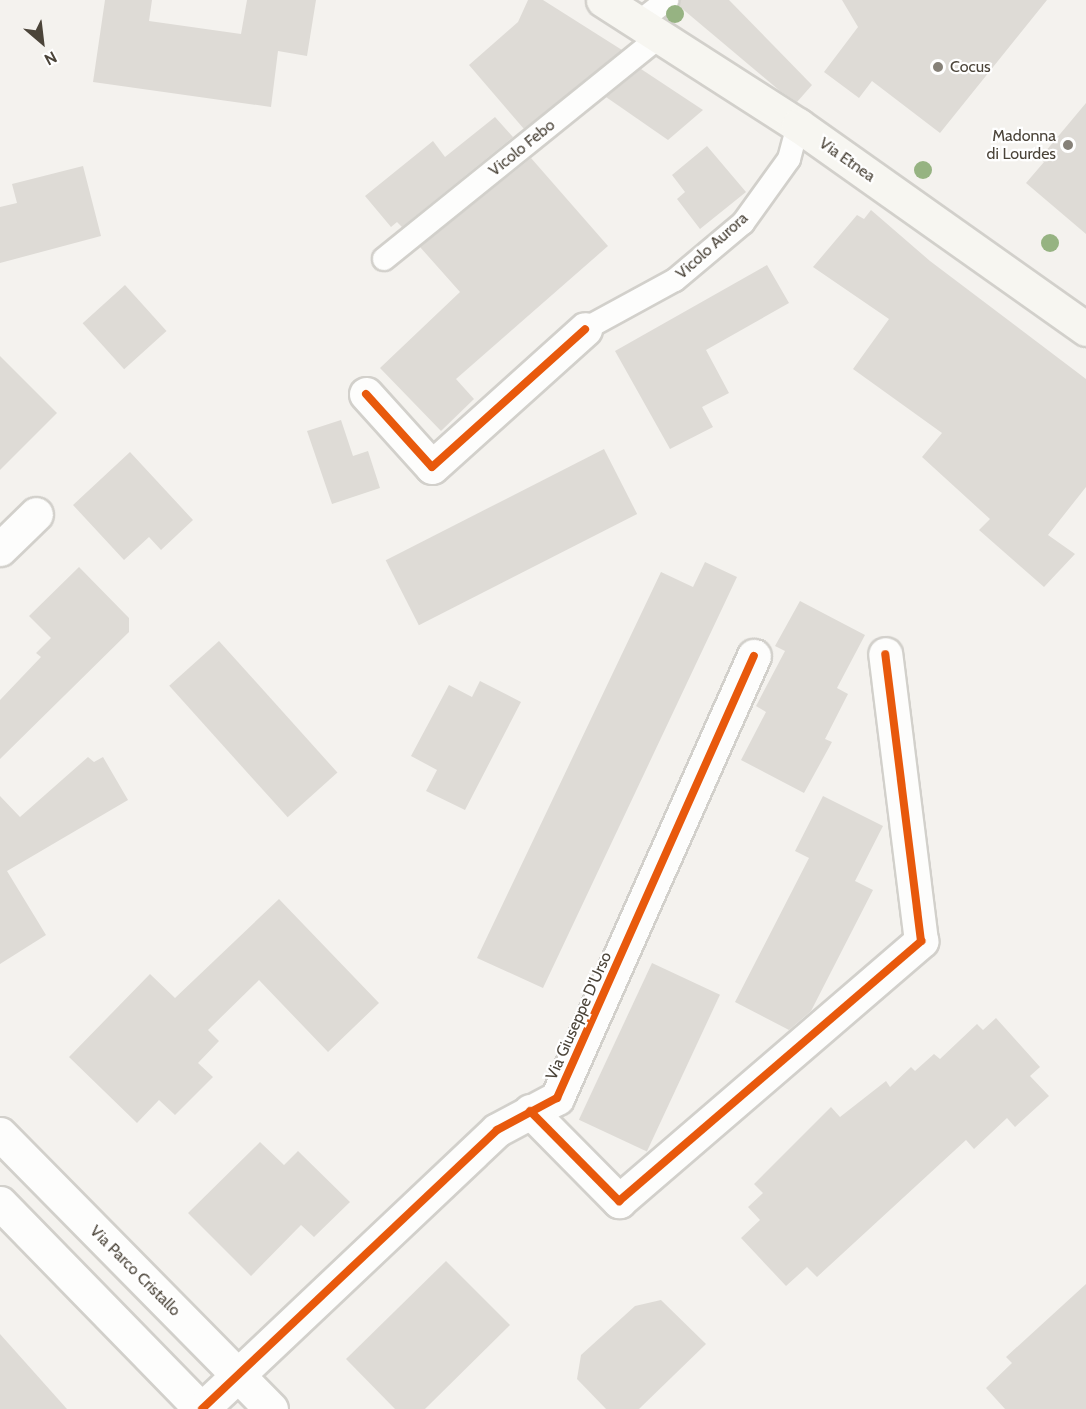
<!DOCTYPE html>
<html>
<head>
<meta charset="utf-8">
<style>
	body { margin:0 }
	#map { position:relative; width:1086px; height:1409px; overflow:hidden; background:#f4f2ee; font-family:Cabin,sans-serif }
	div>[style] { position:absolute }
	.building>* { inset:0; background:#dedbd6; transform-origin:0 0 }
	.roads { filter:drop-shadow(2px 0 #d2d0cb) drop-shadow(-2px 0 #d2d0cb) drop-shadow(0 2px #d2d0cb) drop-shadow(0 -2px #d2d0cb) }
	.lane>* { height:22px; margin:-11px; padding:0 11px; transform-origin:11px; border-radius:11px; background:#fdfdfc }
	.street>* { height:33px; margin:-16.5px; padding:0 16.5px; transform-origin:16.5px; border-radius:16.5px; background:#fdfdfc }
	.secondary>* { height:33px; margin:-16.5px; padding:0 16.5px; transform-origin:16.5px; border-radius:16.5px; background:#f7f6f1 }
	.cycleway>* { height:8px; margin:-4px; padding:0 4px; transform-origin:4px; border-radius:4px; background:#e8590c }
	.trees>* { width:18px; height:18px; margin:-9px; border-radius:50%; background:#96b382 }
	.dots>* { width:16px; height:16px; translate:-50% -50%; box-sizing:border-box; border:3px solid #fff; border-radius:50% }
	span { translate:-50% -50%; white-space:nowrap; text-align:center; line-height:1.15; -webkit-text-stroke:4.5px #fff; paint-order:stroke }
	.poi-label { font-size:16px; color:#4b4439 }
	.left { translate:0 -50%; text-align:left }
	.right { translate:-100% -50%; text-align:right }
	.street-label { font-size:16px; color:#4b4439 }
	.north { position:absolute; left:12px; top:12px; width:60px; height:60px; -webkit-text-stroke:4px #fff; paint-order:stroke; rotate:152deg; font-size:16px; font-weight:700; line-height:24px; text-align:center; color:#4b4439 }
	.north::after { content:''; display:block; margin:auto; width:21px; height:27px; background:#4b4439; clip-path:polygon(50% 0,100% 100%,50% 72%,0 100%) }
</style>
</head>
<body>
<div id="map">
	<div class="building">
		<div style="clip-path:polygon(105px 0,152px 0,149px 21px,241px 34px,247px 0,316px 0,307px 56px,278px 51px,271px 107px,93px 82px)"></div>
		<div style="clip-path:polygon(528px 0,543px 0,622px 50px,524px 129px,469px 65px,518px 22px)"></div>
		<div style="clip-path:polygon(680px 0,729px 0,812px 85px,797px 102px,780px 91px,679px 6px)"></div>
		<div style="clip-path:polygon(842px 0,1047px 0,940px 133px,872px 81px,859px 98px,824px 72px,858px 27px)"></div>
		<div style="clip-path:polygon(641px 69px,703px 110px,668px 140px,606px 97px)"></div>
		<div style="clip-path:polygon(1086px 103px,1086px 234px,1026px 183px,1044px 162px,1040px 158px)"></div>
		<div style="clip-path:polygon(495px 117px,513px 137px,402px 227px,397px 222px,391px 227px,365px 196px,433px 141px,445px 157px)"></div>
		<div style="clip-path:polygon(707px 146px,746px 192px,700px 229px,677px 199px,685px 192px,672px 175px)"></div>
		<div style="clip-path:polygon(531px 158px,608px 246px,456px 379px,474px 399px,441px 431px,380px 368px,460px 292px,420px 247px)"></div>
		<div style="clip-path:polygon(83px 166px,101px 236px,0 263px,0 207px,17px 203px,12px 184px)"></div>
		<div style="clip-path:polygon(871px 210px,930px 261px,1086px 379px,1086px 487px,1048px 535px,1075px 554px,1044px 587px,979px 530px,990px 519px,922px 457px,942px 433px,853px 369px,889px 319px,813px 267px,857px 215px,864px 219px)"></div>
		<div style="clip-path:polygon(767px 265px,789px 303px,706px 350px,729px 393px,702px 407px,713px 427px,670px 449px,615px 351px)"></div>
		<div style="left:125px;top:285px;width:62px;height:57px;rotate:48deg"></div>
		<div style="clip-path:polygon(0 356px,57px 413px,0 470px)"></div>
		<div style="clip-path:polygon(341px 420px,353px 456px,368px 451px,380px 488px,332px 504px,307px 431px)"></div>
		<div style="left:604px;top:449px;width:73px;height:245px;rotate:63deg"></div>
		<div style="clip-path:polygon(130px 452px,193px 520px,161px 550px,149px 537px,124px 560px,73px 505px)"></div>
		<div style="clip-path:polygon(705px 562px,737px 577px,543px 988px,477px 958px,661px 572px,693px 587px)"></div>
		<div style="clip-path:polygon(79px 567px,129px 618px,129px 632px,0 759px,0 700px,41px 657px,36px 653px,51px 638px,29px 616px)"></div>
		<div style="clip-path:polygon(800px 601px,865px 635px,837px 688px,848px 694px,825px 739px,832px 742px,804px 793px,741px 760px,766px 712px,756px 706px,785px 651px,775px 646px)"></div>
		<div style="left:219px;top:641px;width:177px;height:67px;rotate:48deg"></div>
		<div style="clip-path:polygon(480px 681px,521px 702px,465px 810px,426px 791px,437px 770px,411px 756px,449px 685px,472px 697px)"></div>
		<div style="clip-path:polygon(88px 757px,94px 762px,103px 757px,128px 800px,7px 871px,46px 935px,0 964px,0 796px,20px 817px)"></div>
		<div style="clip-path:polygon(823px 796px,883px 826px,855px 881px,873px 890px,811px 1011px,789px 1030px,735px 1002px,809px 858px,795px 851px)"></div>
		<div style="clip-path:polygon(279px 899px,379px 1003px,328px 1052px,259px 980px,208px 1030px,219px 1041px,198px 1063px,213px 1077px,175px 1115px,159px 1100px,137px 1123px,69px 1057px,150px 974px,175px 998px)"></div>
		<div style="left:652px;top:963px;width:75px;height:173px;rotate:25deg"></div>
		<div style="clip-path:polygon(996px 1018px,1040px 1067px,1030px 1076px,1049px 1096px,1015px 1127px,1007px 1118px,974px 1149px,966px 1140px,817px 1277px,807px 1267px,786px 1286px,741px 1238px,760px 1220px,748px 1207px,763px 1193px,754px 1184px,831px 1107px,840px 1117px,886px 1081px,890px 1087px,911px 1067px,915px 1071px,934px 1054px,940px 1059px,977px 1024px,983px 1030px)"></div>
		<div style="clip-path:polygon(260px 1142px,284px 1165px,298px 1151px,350px 1202px,314px 1237px,301px 1225px,251px 1276px,188px 1213px)"></div>
		<div style="clip-path:polygon(446px 1261px,510px 1325px,425px 1409px,395px 1409px,346px 1359px)"></div>
		<div style="clip-path:polygon(1086px 1284px,1086px 1409px,1005px 1409px,986px 1388px,1012px 1363px,1006px 1357px)"></div>
		<div style="clip-path:polygon(661px 1300px,706px 1344px,639px 1409px,606px 1409px,577px 1379px,581px 1355px,635px 1306px)"></div>
		<div style="clip-path:polygon(0 1334px,67px 1409px,0 1409px)"></div>
	</div>
	<div class="roads">
		<div class="lane">
			<div style="left:639px;top:22px;width:36px;rotate:-38deg"></div>
			<div style="left:384px;top:259px;width:355px;rotate:-38.9deg"></div>
			<div style="left:585px;top:329px;width:102px;rotate:-28.6deg"></div>
			<div style="left:675px;top:280px;width:89px;rotate:-40deg"></div>
			<div style="left:743px;top:223px;width:79px;rotate:-54.3deg"></div>
			<div style="left:789px;top:159px;width:35px;rotate:-75deg"></div>
		</div>
		<div class="street">
			<div style="left:366px;top:394px;width:98px;rotate:47.9deg"></div>
			<div style="left:432px;top:467px;width:206px;rotate:-42deg"></div>
			<div style="left:0;top:549px;width:50px;rotate:-44.2deg"></div>
			<div style="left:530px;top:1111px;width:127px;rotate:45.3deg"></div>
			<div style="left:619px;top:1201px;width:399px;rotate:-40.7deg"></div>
			<div style="left:921px;top:941px;width:289px;rotate:-97.1deg"></div>
			<div style="left:0;top:1134px;width:386px;rotate:45.4deg"></div>
			<div style="left:0;top:1203px;width:288px;rotate:45.7deg"></div>
			<div style="left:202px;top:1409px;width:406px;rotate:-43.4deg"></div>
			<div style="left:497px;top:1130px;width:68px;rotate:-28.1deg"></div>
			<div style="left:557px;top:1098px;width:484px;rotate:-66deg"></div>
		</div>
		<div class="secondary">
			<div style="left:603px;top:0;width:232px;rotate:32.7deg"></div>
			<div style="left:798px;top:125px;width:353px;rotate:35.3deg"></div>
		</div>
	</div>
	<div class="cycleway">
		<div style="left:366px;top:394px;width:98px;rotate:47.9deg"></div>
		<div style="left:432px;top:467px;width:206px;rotate:-42deg"></div>
		<div style="left:530px;top:1111px;width:127px;rotate:45.3deg"></div>
		<div style="left:619px;top:1201px;width:399px;rotate:-40.7deg"></div>
		<div style="left:921px;top:941px;width:289px;rotate:-97.1deg"></div>
		<div style="left:202px;top:1409px;width:406px;rotate:-43.4deg"></div>
		<div style="left:497px;top:1130px;width:68px;rotate:-28.1deg"></div>
		<div style="left:557px;top:1098px;width:484px;rotate:-66deg"></div>
	</div>
	<div class="trees">
		<div style="left:675px;top:14px"></div>
		<div style="left:923px;top:170px"></div>
		<div style="left:1050px;top:243px"></div>
	</div>
	<div class="dots">
		<div style="left:938px;top:67px;background:#868178"></div>
		<div style="left:1068px;top:145px;background:#868178"></div>
	</div>
	<div class="poi-label">
		<span class="left" style="left:950px;top:67px">Cocus</span>
		<span class="right" style="left:1056px;top:145px">Madonna<br>di Lourdes</span>
	</div>
	<div class="street-label">
		<span style="left:522px;top:148px;rotate:-39deg">Vicolo Febo</span>
		<span style="left:847px;top:160px;rotate:35deg">Via Etnea</span>
		<span style="left:712px;top:246px;rotate:-42deg">Vicolo Aurora</span>
		<span style="left:579px;top:1016px;rotate:-66deg">Via Giuseppe D'Urso</span>
		<span style="left:135px;top:1271px;rotate:45deg">Via Parco Cristallo</span>
	</div>
	<div class="north">N</div>
</div>
</body>
</html>
